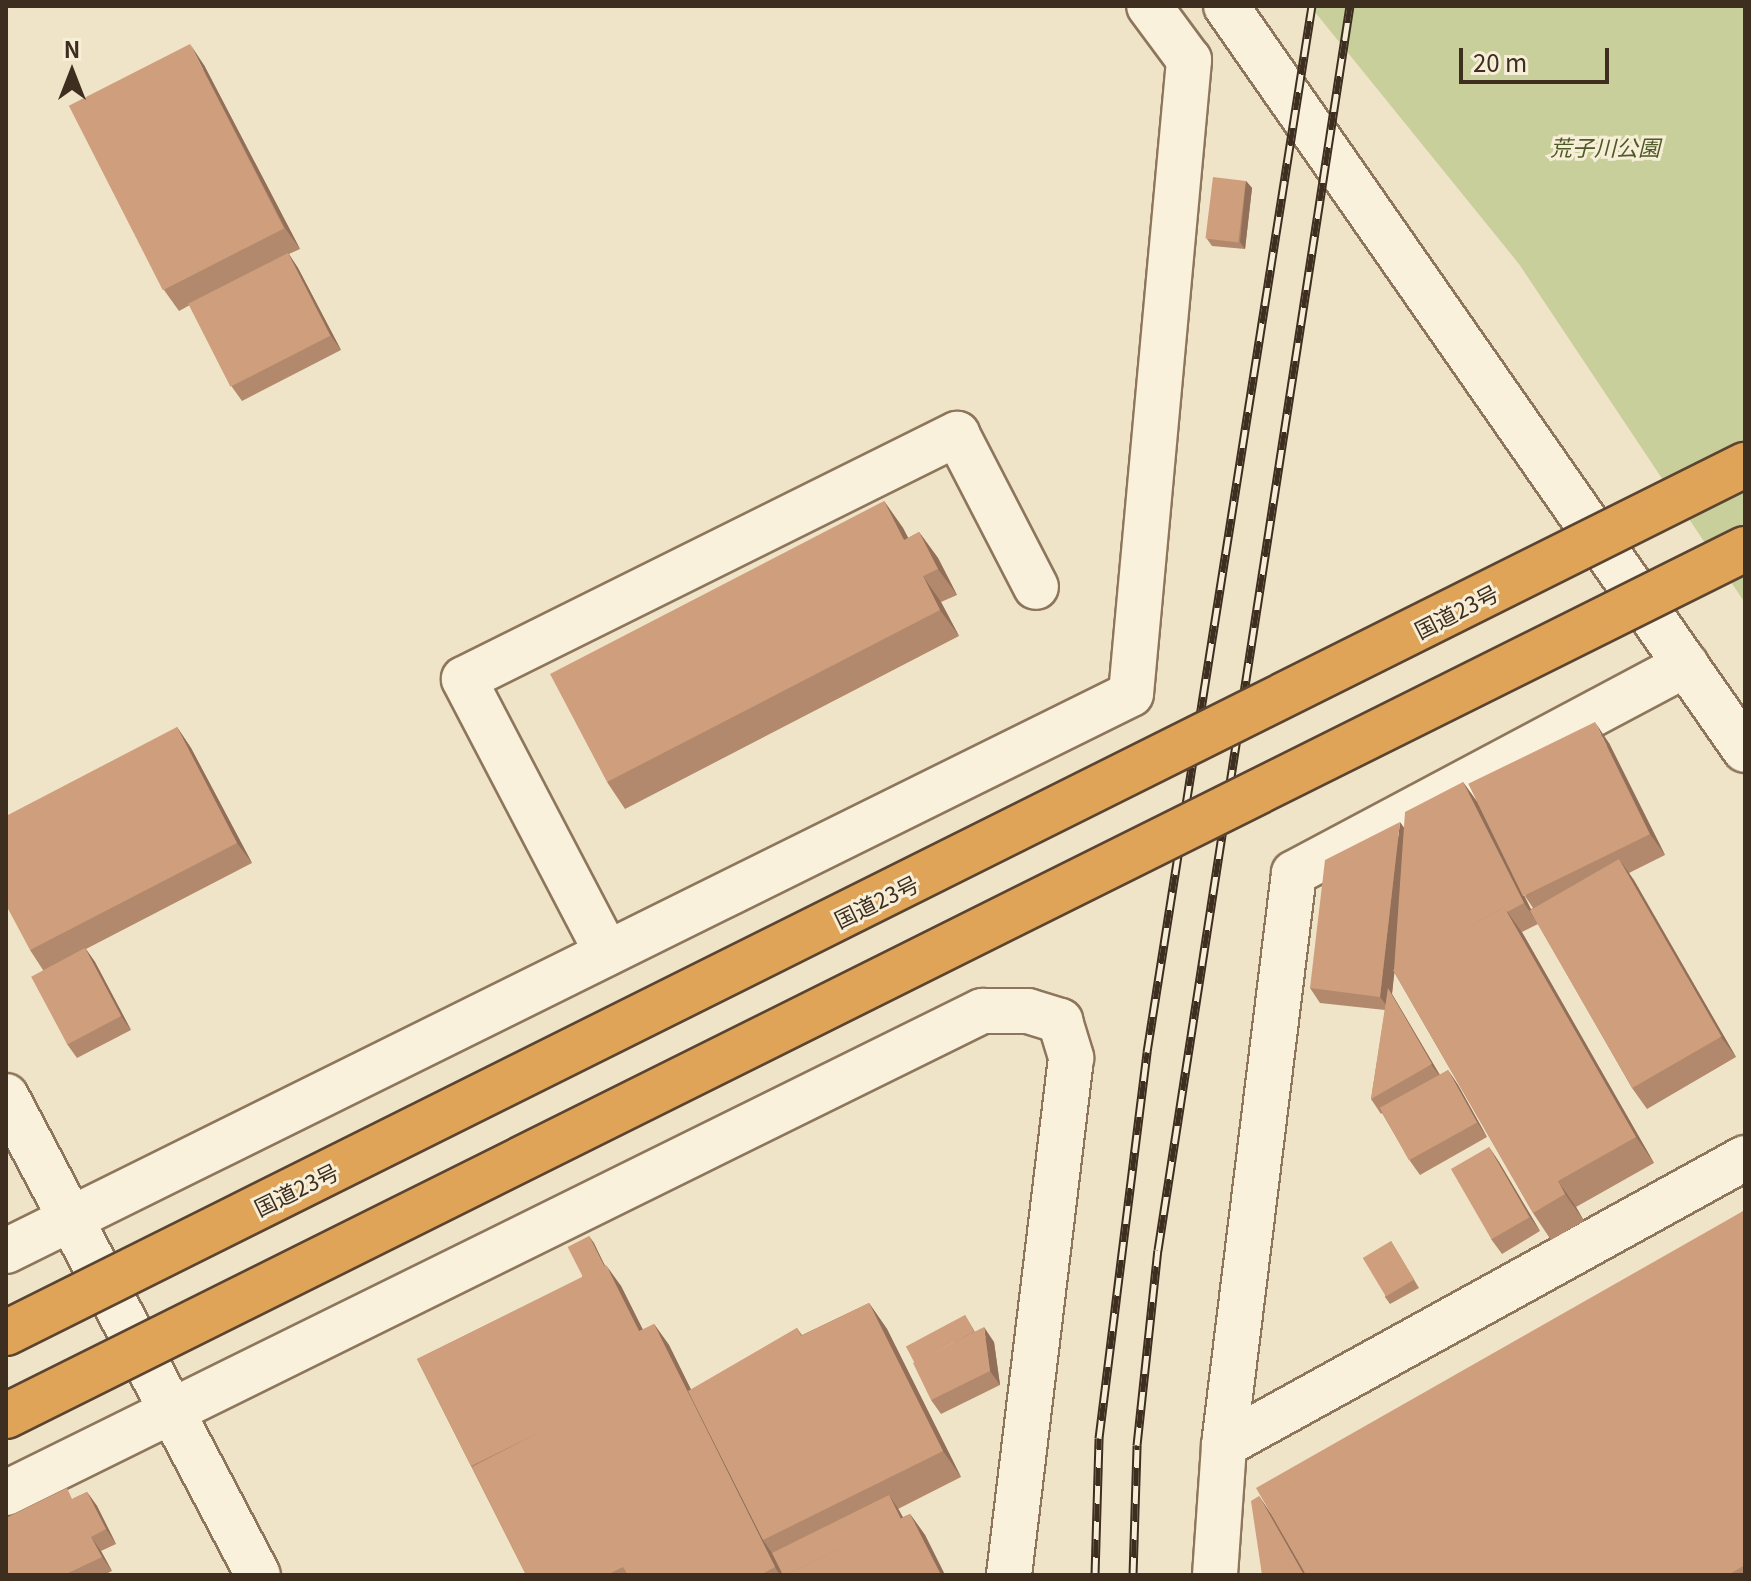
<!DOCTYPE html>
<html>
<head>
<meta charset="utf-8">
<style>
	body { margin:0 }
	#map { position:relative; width:1751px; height:1581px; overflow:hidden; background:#f0e4c8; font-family:Georgia,"Noto Sans JP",serif }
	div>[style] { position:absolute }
	.green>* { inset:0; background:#c9cf9b }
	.roads { filter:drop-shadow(2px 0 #8d765c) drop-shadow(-2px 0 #8d765c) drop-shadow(0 2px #8d765c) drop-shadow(0 -2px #8d765c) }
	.minor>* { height:44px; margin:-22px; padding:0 22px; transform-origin:22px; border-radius:22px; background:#faf1dc }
	.rail>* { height:9px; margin-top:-4.5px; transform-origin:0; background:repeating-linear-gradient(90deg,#f7eed8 0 18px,#3d2e20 0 36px); box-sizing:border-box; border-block:2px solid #3d2e20 }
	.bridges { filter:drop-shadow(2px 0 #5b4430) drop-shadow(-2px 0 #5b4430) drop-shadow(0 2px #5b4430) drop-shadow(0 -2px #5b4430) }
	.highway-bridge>* { height:44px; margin:-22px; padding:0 22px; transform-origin:22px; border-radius:22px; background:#e0a458 }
	.wall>* { inset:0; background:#b2896c }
	.shaded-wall>* { inset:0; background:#916f58 }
	.building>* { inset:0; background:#cf9f7d; transform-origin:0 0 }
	span { translate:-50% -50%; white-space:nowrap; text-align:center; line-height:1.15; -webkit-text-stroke:6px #f7eed8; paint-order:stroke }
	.park-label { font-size:22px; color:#4d5a26; font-style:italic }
	.street-label { font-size:22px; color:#3d2e20 }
	.frame { position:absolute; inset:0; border:8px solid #3d2e20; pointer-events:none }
	.north { position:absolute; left:32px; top:32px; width:80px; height:80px; -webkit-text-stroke:6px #f7eed8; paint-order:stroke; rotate:0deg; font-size:22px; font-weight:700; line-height:32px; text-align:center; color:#3d2e20 }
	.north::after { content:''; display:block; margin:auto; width:28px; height:36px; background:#3d2e20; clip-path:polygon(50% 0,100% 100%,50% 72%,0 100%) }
	.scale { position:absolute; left:1459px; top:48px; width:150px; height:36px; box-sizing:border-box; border:4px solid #3d2e20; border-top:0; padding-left:10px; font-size:24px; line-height:28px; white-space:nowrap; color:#3d2e20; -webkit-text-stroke:6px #f7eed8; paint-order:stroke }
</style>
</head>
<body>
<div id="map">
	<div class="green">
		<div style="clip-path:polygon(1310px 6px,1745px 6px,1745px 603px,1519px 264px)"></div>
	</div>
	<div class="roads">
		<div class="minor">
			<div style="left:1226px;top:6px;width:907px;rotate:55.1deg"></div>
			<div style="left:607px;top:953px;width:309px;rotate:-117.6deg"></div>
			<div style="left:464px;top:679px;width:551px;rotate:-26.43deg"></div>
			<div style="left:957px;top:434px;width:172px;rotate:62.7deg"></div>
			<div style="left:6px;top:1096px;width:541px;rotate:62.25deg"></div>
			<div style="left:6px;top:1251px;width:1255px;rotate:-26.34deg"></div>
			<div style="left:1131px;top:694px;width:637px;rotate:-84.77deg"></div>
			<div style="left:1189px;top:60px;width:67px;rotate:-126.5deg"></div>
			<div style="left:1224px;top:1445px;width:595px;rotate:-28.85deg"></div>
			<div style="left:6px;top:1493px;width:1089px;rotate:-26.28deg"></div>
			<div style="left:982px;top:1011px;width:46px"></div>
			<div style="left:1028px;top:1011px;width:34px;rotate:17deg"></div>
			<div style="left:1060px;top:1021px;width:39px;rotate:73deg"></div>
			<div style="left:1071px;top:1058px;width:521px;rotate:96.84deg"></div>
			<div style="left:1215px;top:1575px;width:130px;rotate:-86deg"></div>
			<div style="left:1224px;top:1445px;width:576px;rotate:-83.02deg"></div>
			<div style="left:1294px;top:873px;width:444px;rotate:-28deg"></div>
		</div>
	</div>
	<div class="rail">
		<div style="left:1095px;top:1575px;width:137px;rotate:-88.3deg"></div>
		<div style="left:1099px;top:1438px;width:389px;rotate:-82.9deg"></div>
		<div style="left:1147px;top:1052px;width:1059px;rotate:-81.04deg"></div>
		<div style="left:1133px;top:1575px;width:130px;rotate:-88.2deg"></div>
		<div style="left:1137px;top:1445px;width:196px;rotate:-83.9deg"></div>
		<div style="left:1158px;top:1250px;width:1259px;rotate:-81.23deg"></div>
	</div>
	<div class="bridges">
		<div class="highway-bridge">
			<div style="left:6px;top:1333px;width:1944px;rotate:-26.53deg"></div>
			<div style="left:6px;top:1416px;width:1943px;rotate:-26.5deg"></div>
		</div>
	</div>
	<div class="wall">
		<div style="clip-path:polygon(204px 65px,300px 249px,289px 254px,298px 268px,341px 350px,242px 401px,232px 387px,190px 305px,179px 311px,164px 290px)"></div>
		<div style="clip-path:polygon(1246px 181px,1252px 188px,1245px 249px,1212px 246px,1207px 239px)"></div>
		<div style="clip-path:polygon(884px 501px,903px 528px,908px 538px,919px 532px,938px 558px,957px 595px,941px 602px,959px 636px,625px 809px,607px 782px)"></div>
		<div style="clip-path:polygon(177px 727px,191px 748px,252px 863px,86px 949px,95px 962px,131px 1030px,77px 1058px,67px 1044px,43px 970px,30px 950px)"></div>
		<div style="clip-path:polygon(1609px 743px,1665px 855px,1629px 873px,1736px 1057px,1647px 1109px,1632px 1088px,1538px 924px,1522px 932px,1654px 1163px,1576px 1207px,1584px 1221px,1551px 1240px,1533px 1213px,1394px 972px,1392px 994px,1440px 1075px,1448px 1070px,1458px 1085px,1487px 1137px,1420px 1175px,1410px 1161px,1382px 1113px,1381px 1114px,1371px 1099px,1385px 1010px,1320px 1003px,1310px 988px,1404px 827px,1463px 782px,1478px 803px,1531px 909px,1533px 908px,1525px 896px)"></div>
		<div style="clip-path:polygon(1489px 1147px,1499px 1162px,1540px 1231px,1502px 1254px,1491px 1239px)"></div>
		<div style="clip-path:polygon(1745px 1210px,1745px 1575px,1262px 1575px,1259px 1496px,1270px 1513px)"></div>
		<div style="clip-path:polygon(589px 1236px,605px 1266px,621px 1286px,643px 1330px,654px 1324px,669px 1345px,691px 1390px,797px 1328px,802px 1335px,869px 1303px,887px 1329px,961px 1477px,898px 1509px,903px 1517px,910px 1514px,925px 1535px,945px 1575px,526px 1575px,417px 1359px,582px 1278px)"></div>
		<div style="clip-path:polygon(1391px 1241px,1419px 1288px,1390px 1304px,1385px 1297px)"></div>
		<div style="clip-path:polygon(965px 1315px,975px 1332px,994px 1342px,1000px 1385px,941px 1414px,931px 1400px)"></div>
		<div style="clip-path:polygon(87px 1492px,97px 1506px,116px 1544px,101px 1551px,112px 1571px,104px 1575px,8px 1575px,74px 1498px)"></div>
	</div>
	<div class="shaded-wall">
		<div style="clip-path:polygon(190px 44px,204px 65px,300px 249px,285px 228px)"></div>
		<div style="clip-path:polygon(1246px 181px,1252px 188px,1245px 249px,1240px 242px)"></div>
		<div style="clip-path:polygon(288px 253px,298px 268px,341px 350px,331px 336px)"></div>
		<div style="clip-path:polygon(884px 501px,903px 528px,923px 566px,904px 540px)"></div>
		<div style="clip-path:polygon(919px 532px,938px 558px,957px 595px,938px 569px)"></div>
		<div style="clip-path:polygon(923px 576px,941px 602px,959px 636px,940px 610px)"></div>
		<div style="clip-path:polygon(1595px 722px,1609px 743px,1665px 855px,1650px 834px)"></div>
		<div style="clip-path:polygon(177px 727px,191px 748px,252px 863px,237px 843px)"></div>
		<div style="clip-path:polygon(1463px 782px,1478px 803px,1538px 924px,1524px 903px)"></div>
		<div style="clip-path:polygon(1400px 822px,1410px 836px,1392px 994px,1442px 1079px,1380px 997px)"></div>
		<div style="clip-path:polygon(1619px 859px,1634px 880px,1736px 1057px,1721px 1037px)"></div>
		<div style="clip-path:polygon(1504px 907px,1523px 934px,1654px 1163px,1636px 1137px)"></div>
		<div style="clip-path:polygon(85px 948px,95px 962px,131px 1030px,121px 1016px)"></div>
		<div style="clip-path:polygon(1448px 1070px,1458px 1085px,1487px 1137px,1477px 1122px)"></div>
		<div style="clip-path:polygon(1489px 1147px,1499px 1162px,1540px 1231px,1530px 1217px)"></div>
		<div style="clip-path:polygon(1558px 1181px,1576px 1207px,1584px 1221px,1565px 1194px)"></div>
		<div style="clip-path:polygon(589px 1236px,594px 1243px,609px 1274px,604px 1267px)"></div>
		<div style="clip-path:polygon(606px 1265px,621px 1286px,654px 1352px,639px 1331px)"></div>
		<div style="clip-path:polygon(869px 1303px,887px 1329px,961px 1477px,943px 1451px)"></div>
		<div style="clip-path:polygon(654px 1324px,669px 1345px,765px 1539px,763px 1540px,774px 1556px,783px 1575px,780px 1575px,775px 1567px)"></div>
		<div style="clip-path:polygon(984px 1327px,994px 1342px,1000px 1385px,990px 1371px)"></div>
		<div style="clip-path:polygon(87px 1492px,97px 1506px,116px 1544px,106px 1529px)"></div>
		<div style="clip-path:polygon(889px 1495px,899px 1510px,913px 1538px,903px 1524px)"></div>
		<div style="clip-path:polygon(1259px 1496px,1273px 1517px,1307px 1575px,1304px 1575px)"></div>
		<div style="clip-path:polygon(910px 1514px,925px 1535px,945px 1575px,941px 1575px)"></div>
		<div style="clip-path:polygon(91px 1537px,101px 1551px,112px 1571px,102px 1557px)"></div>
	</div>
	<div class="building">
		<div style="left:190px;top:44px;width:207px;height:136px;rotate:63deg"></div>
		<div style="left:1213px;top:177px;width:33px;height:62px;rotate:7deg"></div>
		<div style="left:288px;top:253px;width:93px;height:112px;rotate:63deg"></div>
		<div style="clip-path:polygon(884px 501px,904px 540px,919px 532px,938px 569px,923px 576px,940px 610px,607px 782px,550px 674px)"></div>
		<div style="left:1595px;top:722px;width:125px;height:141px;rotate:64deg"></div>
		<div style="clip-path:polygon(177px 727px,237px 843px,30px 950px,6px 905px,6px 816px)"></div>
		<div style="clip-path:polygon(1463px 782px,1524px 903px,1507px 912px,1504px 907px,1394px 970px,1405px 812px)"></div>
		<div style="clip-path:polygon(1400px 822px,1380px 997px,1310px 988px,1325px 860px)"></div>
		<div style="left:1619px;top:859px;width:205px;height:103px;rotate:60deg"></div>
		<div style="clip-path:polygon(1504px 907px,1636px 1137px,1558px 1181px,1565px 1194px,1533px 1213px,1393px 970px)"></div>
		<div style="left:85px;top:948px;width:77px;height:61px;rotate:62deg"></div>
		<div style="clip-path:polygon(1388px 988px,1432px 1064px,1371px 1099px)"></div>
		<div style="left:1448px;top:1070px;width:60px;height:78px;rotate:61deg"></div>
		<div style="left:1489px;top:1147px;width:81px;height:44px;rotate:60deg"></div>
		<div style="clip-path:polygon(1745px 1210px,1745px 1565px,1728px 1575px,1306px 1575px,1256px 1488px)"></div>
		<div style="left:589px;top:1236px;width:34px;height:24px;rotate:63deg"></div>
		<div style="left:1391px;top:1241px;width:45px;height:33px;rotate:59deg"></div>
		<div style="clip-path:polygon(606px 1265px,639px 1331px,654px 1324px,775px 1567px,760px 1575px,628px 1575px,623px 1567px,607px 1575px,526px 1575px,472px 1467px,538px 1433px,471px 1466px,417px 1359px)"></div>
		<div style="clip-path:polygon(869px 1303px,943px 1451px,763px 1540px,688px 1391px,797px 1328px,801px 1336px)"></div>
		<div style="left:965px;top:1315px;width:19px;height:67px;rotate:62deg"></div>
		<div style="clip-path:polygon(984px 1327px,990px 1371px,931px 1400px,913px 1363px)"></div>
		<div style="clip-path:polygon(67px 1488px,72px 1499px,87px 1492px,106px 1529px,91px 1537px,102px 1557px,64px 1575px,8px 1575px,6px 1571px,6px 1518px)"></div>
		<div style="clip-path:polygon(889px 1495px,901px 1519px,786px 1575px,783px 1575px,772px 1553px)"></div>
		<div style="clip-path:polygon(1259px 1496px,1304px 1575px,1262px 1575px,1251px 1501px)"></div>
		<div style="clip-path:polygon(910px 1514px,941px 1575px,786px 1575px)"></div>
	</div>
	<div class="park-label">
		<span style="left:1605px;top:147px">荒子川公園</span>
	</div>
	<div class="street-label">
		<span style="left:1456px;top:611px;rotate:-27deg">国道23号</span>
		<span style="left:876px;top:901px;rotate:-26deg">国道23号</span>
		<span style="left:296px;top:1189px;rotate:-26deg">国道23号</span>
	</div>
	<div class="frame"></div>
	<div class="north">N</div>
	<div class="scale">20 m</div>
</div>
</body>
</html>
